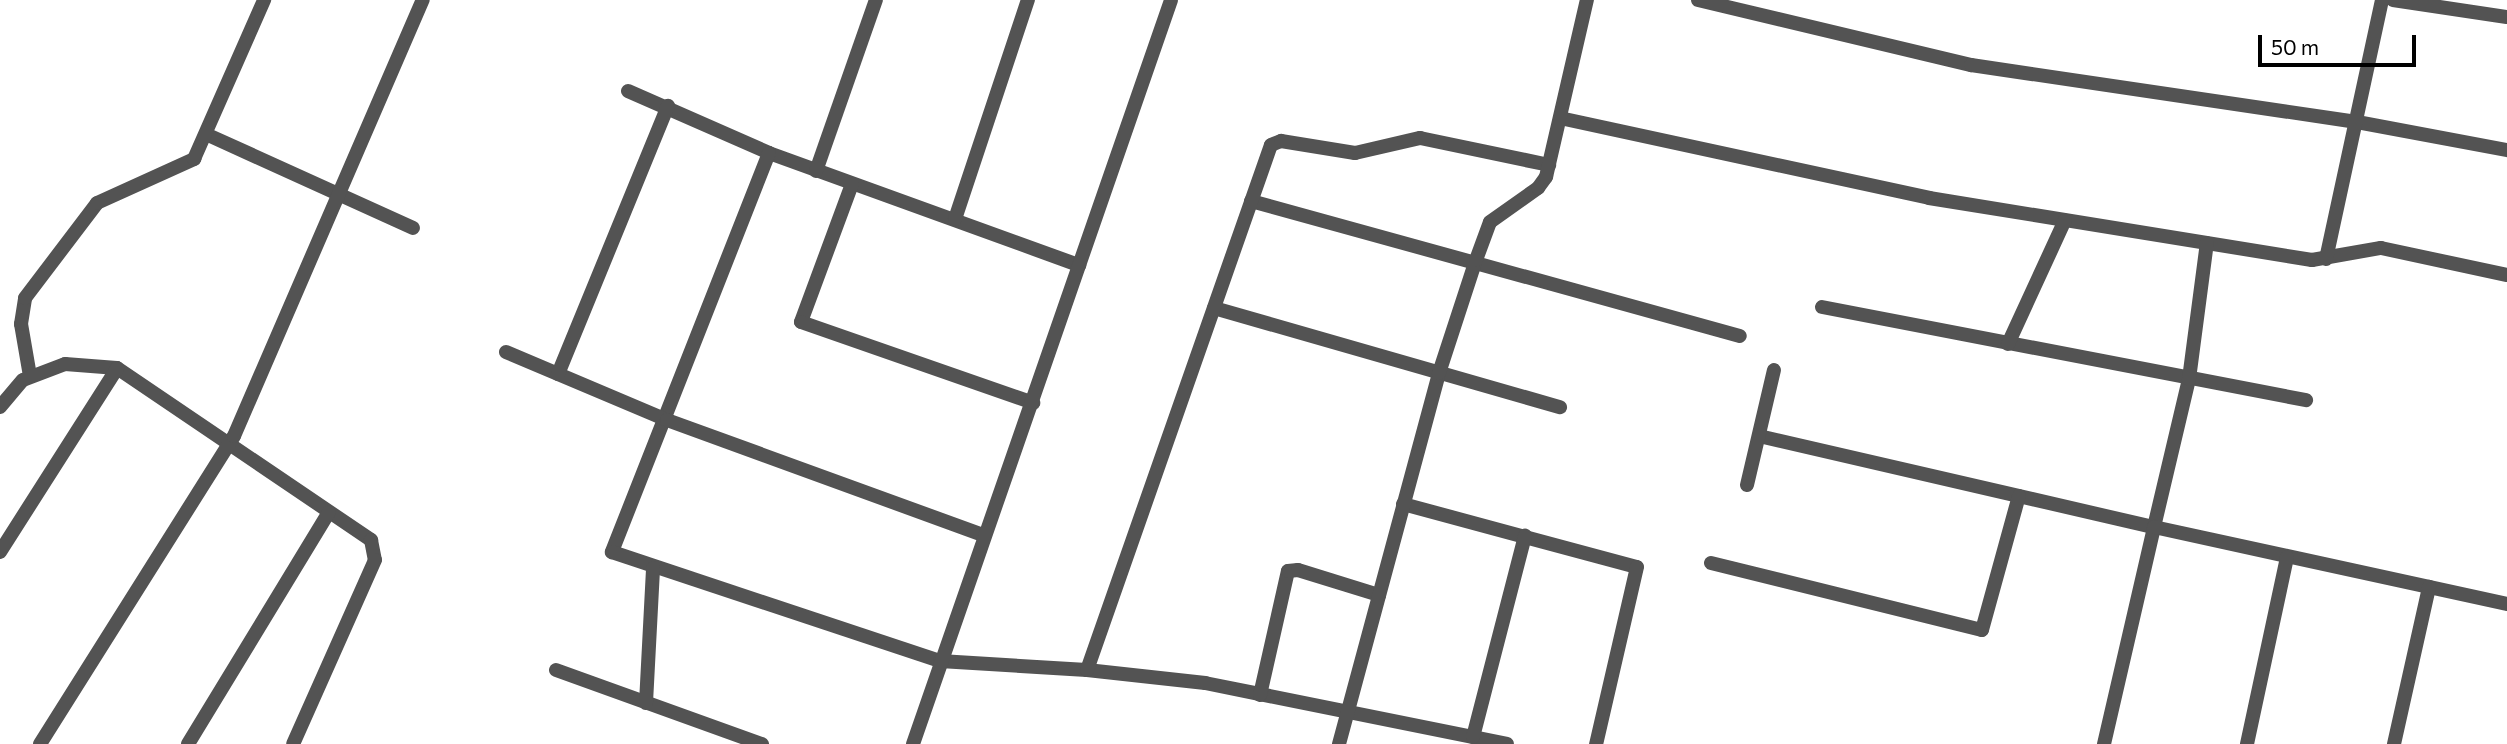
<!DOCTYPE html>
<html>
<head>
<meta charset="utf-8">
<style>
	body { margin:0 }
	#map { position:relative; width:2507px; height:744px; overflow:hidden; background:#fff; font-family:Commissioner,sans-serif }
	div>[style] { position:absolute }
	.minor>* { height:14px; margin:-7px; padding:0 7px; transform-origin:7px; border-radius:7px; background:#535353 }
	span { translate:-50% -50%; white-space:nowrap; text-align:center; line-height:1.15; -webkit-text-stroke:5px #fff; paint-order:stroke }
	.scale { position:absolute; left:2258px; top:35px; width:158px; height:32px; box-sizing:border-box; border:4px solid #000; border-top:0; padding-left:9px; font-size:21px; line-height:24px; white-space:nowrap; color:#000; -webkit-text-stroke:5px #fff; paint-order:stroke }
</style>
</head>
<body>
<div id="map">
	<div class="minor">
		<div style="left:1698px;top:0;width:281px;rotate:13.4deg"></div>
		<div style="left:1971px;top:65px;width:390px;rotate:8.4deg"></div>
		<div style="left:2357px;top:122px;width:153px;rotate:10.6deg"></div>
		<div style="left:2393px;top:0;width:115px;rotate:8.5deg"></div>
		<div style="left:628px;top:91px;width:154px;rotate:23.7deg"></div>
		<div style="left:769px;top:153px;width:330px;rotate:19.9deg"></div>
		<div style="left:1560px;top:118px;width:378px;rotate:12.2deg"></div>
		<div style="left:1929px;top:198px;width:388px;rotate:9.2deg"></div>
		<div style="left:2312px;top:260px;width:70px;rotate:-9.9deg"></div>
		<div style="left:2381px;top:248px;width:129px;rotate:12.1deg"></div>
		<div style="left:208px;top:135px;width:225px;rotate:24.4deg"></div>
		<div style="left:769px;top:153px;width:429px;rotate:111.5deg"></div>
		<div style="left:612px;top:552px;width:346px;rotate:18.4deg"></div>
		<div style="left:940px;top:661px;width:147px;rotate:3.5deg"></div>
		<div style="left:1087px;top:670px;width:119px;rotate:6.3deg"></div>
		<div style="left:1205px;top:683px;width:308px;rotate:11.4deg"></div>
		<div style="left:816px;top:171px;width:181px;rotate:-70.7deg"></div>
		<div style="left:852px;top:184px;width:147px;rotate:110.3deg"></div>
		<div style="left:801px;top:322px;width:246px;rotate:19.2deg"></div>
		<div style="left:1251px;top:201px;width:507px;rotate:15.43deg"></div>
		<div style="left:955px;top:219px;width:231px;rotate:-71.6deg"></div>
		<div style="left:2326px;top:259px;width:265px;rotate:-77.8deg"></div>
		<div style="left:1822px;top:307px;width:493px;rotate:10.9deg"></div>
		<div style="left:1214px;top:308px;width:360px;rotate:16deg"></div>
		<div style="left:2008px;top:344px;width:136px;rotate:-65.3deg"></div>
		<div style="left:506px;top:352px;width:175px;rotate:22.9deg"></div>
		<div style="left:667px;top:420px;width:338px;rotate:20deg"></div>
		<div style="left:558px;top:374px;width:290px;rotate:-67.7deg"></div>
		<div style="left:30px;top:376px;width:53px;rotate:-99.8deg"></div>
		<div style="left:21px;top:324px;width:26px;rotate:-81deg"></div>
		<div style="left:25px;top:298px;width:119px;rotate:-52.8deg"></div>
		<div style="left:97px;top:203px;width:107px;rotate:-24.4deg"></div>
		<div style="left:194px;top:159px;width:174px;rotate:-66.2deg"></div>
		<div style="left:0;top:407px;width:35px;rotate:-50deg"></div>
		<div style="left:23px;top:380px;width:45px;rotate:-20.9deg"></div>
		<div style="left:65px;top:364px;width:52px;rotate:4.4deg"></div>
		<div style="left:117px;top:368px;width:307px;rotate:34.1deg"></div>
		<div style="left:371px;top:540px;width:20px;rotate:79deg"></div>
		<div style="left:375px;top:560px;width:201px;rotate:114deg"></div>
		<div style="left:1759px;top:436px;width:405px;rotate:13deg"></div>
		<div style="left:2154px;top:527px;width:152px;rotate:-76.7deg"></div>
		<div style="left:2189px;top:379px;width:137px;rotate:-82.5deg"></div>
		<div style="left:1747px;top:485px;width:118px;rotate:-76.8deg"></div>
		<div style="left:1403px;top:504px;width:242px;rotate:15.1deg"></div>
		<div style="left:1637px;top:567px;width:182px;rotate:103deg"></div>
		<div style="left:0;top:552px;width:218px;rotate:-57.5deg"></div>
		<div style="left:1711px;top:563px;width:279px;rotate:13.9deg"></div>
		<div style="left:1982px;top:630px;width:139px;rotate:-74.6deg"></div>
		<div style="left:556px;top:670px;width:219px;rotate:19.8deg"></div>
		<div style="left:1087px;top:670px;width:556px;rotate:-70.69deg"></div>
		<div style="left:1271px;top:145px;width:11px;rotate:-22deg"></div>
		<div style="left:1281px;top:141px;width:75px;rotate:9.2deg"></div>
		<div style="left:1355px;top:153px;width:67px;rotate:-13deg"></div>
		<div style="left:1420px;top:138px;width:132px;rotate:11.8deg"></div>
		<div style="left:1260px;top:695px;width:127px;rotate:-77.3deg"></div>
		<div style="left:1288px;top:571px;width:10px;rotate:-6deg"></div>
		<div style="left:1298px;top:570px;width:85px;rotate:17.2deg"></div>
		<div style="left:646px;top:703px;width:135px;rotate:-87deg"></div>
		<div style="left:1473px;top:737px;width:208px;rotate:-75.5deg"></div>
		<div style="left:40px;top:744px;width:364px;rotate:-57.8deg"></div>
		<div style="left:234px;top:436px;width:475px;rotate:-66.6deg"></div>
		<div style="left:188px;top:744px;width:271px;rotate:-58.7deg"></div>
		<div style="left:913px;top:744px;width:787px;rotate:-70.87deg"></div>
		<div style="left:1339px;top:744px;width:384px;rotate:-74.9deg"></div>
		<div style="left:1439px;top:373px;width:119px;rotate:-71.9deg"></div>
		<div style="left:1476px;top:260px;width:40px;rotate:-69.8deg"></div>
		<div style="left:1490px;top:222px;width:59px;rotate:-35.3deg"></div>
		<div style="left:1538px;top:188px;width:14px;rotate:-54deg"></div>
		<div style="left:1546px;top:177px;width:182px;rotate:-77deg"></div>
		<div style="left:2104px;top:744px;width:223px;rotate:-77deg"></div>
		<div style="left:2154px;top:527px;width:361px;rotate:12.3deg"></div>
		<div style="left:2247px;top:744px;width:191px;rotate:-77.9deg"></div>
		<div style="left:2394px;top:744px;width:161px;rotate:-77.4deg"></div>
	</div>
	<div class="scale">50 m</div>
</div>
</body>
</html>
